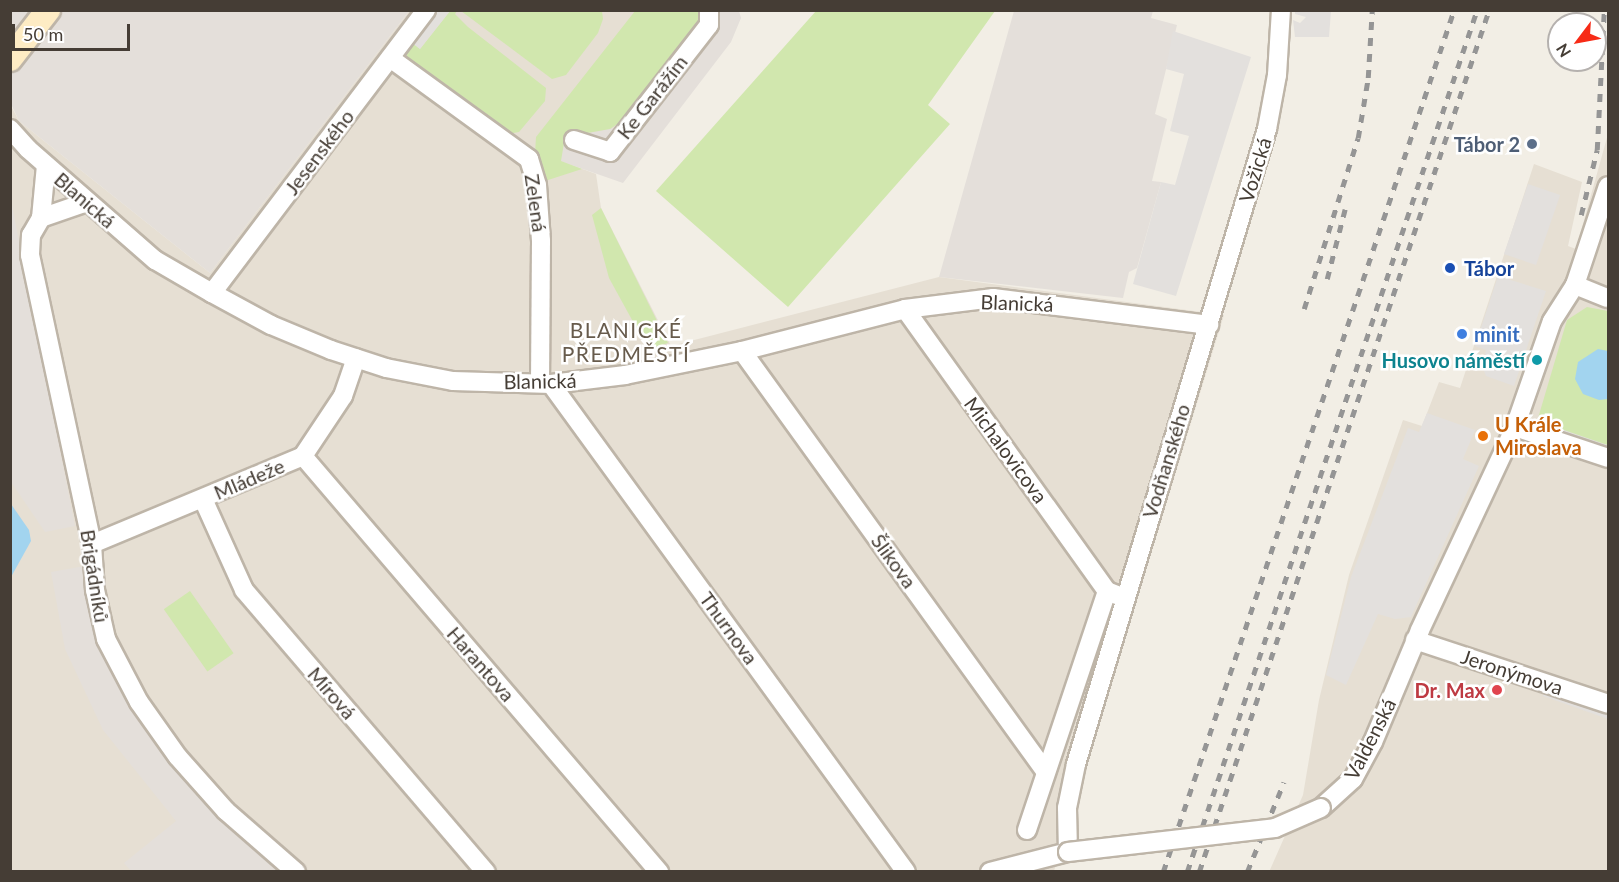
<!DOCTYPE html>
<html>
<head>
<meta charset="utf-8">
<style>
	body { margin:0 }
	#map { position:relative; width:1619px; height:882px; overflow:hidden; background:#f2eee5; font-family:Lato,sans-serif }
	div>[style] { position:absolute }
	.residential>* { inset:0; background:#e6dfd3 }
	.industrial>* { inset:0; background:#e4dfda }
	.green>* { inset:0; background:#d1e7ae; transform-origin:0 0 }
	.parking>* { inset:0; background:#e3e0dd; transform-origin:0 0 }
	.water>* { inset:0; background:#a2d4ef }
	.roads { filter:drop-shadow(2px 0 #beb5a8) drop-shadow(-2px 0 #beb5a8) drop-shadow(0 2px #beb5a8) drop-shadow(0 -2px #beb5a8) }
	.minor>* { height:18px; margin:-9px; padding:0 9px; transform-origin:9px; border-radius:9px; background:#fff }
	.secondary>* { height:24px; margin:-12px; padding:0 12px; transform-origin:12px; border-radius:12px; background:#feecc4 }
	.rail>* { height:4.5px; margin-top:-2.25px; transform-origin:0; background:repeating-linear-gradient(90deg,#959595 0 8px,transparent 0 16px) }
	.bridges { filter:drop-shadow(2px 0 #beb5a8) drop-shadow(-2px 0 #beb5a8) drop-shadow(0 2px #beb5a8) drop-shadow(0 -2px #beb5a8) }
	.minor-bridge>* { height:18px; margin:-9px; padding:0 9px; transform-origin:9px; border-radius:9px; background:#fff }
	.dots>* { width:16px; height:16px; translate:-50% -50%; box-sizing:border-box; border:3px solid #fff; border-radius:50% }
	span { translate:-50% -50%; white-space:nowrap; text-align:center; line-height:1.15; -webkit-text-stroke:5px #fff; paint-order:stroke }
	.street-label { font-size:20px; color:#453d35 }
	.service-label { font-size:20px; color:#4e5e75; font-weight:700 }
	.right { translate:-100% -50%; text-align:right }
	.transit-label { font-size:20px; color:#164399; font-weight:700 }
	.left { translate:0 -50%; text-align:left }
	.shop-label { font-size:20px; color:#366cbe; font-weight:700 }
	.culture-label { font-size:20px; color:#0d838f; font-weight:700 }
	.food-label { font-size:20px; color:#c56008; font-weight:700 }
	.health-label { font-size:20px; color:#be3a42; font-weight:700 }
	.neighbourhood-label { font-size:21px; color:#675b4c; letter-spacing:1.5px }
	.frame { position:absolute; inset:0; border:12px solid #453d35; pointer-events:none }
	.north { position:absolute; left:1547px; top:12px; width:60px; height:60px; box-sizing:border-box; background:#fff; border:2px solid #b5b1ae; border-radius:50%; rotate:238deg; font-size:16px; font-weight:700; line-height:24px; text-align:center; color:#453d35 }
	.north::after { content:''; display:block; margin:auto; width:21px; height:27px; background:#f72b17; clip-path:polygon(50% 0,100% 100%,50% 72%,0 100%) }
	.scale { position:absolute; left:12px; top:24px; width:118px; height:27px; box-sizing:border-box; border:3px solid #453d35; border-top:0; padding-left:8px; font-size:18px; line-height:21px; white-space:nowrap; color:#453d35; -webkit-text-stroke:4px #fff; paint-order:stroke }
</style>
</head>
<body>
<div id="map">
	<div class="residential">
		<div style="clip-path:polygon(409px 11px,706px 11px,704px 22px,620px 127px,561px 161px,596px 174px,601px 208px,671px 346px,939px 277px,1224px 315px,1054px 871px,11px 871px,10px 104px,19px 121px,210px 273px)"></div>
		<div style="clip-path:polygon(1608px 134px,1608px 871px,1269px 872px,1303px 795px,1319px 700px,1349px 575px,1403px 420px,1422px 426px,1439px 382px,1460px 388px,1534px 164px,1582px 182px,1568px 246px,1576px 249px)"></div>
	</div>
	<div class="industrial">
		<div style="clip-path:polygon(10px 11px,409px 11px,210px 273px,19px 121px,11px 104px)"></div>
		<div style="clip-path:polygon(706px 11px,739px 11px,741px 18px,731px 42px,623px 183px,560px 161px,565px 137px,620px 127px,704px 22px)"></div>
		<div style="clip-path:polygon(1014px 11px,1153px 11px,1151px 18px,1177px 25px,1155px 114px,1167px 119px,1152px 181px,1161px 182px,1137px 268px,1129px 272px,1123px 298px,939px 277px)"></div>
		<div style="clip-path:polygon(10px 195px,75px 526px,45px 532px,11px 482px)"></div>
		<div style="clip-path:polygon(85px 566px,97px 631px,147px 729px,293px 871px,131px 871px,124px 863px,176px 821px,103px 730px,65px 649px,51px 572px)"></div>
	</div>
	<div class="green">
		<div style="clip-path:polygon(450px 11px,457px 11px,455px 14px,468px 27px,546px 88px,545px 101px,519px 132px,508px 134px,418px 71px,406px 57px,411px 42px,420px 49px)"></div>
		<div style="clip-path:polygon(461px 11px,602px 11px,603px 19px,598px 33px,566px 75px,552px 79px)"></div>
		<div style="clip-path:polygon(635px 11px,699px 11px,700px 21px,619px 123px,610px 129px,565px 137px,561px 161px,582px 169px,545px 181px,535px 153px,536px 137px)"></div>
		<div style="clip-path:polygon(816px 11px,995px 11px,928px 105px,950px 124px,788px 307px,656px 191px)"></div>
		<div style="clip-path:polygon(601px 208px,668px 343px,648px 349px,609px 278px,592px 215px)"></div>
		<div style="clip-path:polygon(1587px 307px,1608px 311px,1608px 445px,1556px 435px,1536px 425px,1567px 320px)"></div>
		<div style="left:190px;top:591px;width:76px;height:32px;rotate:55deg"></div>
	</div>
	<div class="parking">
		<div style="clip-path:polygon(434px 11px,450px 11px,420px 49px,411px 42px)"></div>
		<div style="clip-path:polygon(1295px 11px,1331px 11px,1329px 37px,1295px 37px,1293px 20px,1300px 23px,1306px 17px,1295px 14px)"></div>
		<div style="clip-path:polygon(1173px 31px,1251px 57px,1176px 296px,1133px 284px,1161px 182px,1175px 185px,1189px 136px,1170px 131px,1184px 74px,1166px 69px)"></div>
		<div style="left:1528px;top:184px;width:34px;height:74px;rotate:19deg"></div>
		<div style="clip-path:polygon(1498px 276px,1546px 291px,1514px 386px,1486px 376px,1482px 366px,1486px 350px,1475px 346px)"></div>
		<div style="clip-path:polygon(1427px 413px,1475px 430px,1463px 459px,1479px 466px,1411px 617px,1395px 619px,1378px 614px,1346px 685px,1326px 675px,1351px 577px,1408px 428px,1419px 432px)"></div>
		<div style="left:1558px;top:428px;width:53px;height:7px;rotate:19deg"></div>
		<div style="clip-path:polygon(1544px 686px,1608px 705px,1608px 719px,1543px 696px)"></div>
	</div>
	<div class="water">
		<div style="clip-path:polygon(1598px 349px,1608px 351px,1608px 399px,1599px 400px,1583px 394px,1575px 379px,1578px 362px)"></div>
		<div style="clip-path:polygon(11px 504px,29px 530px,31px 541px,11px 577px)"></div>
	</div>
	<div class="roads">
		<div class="minor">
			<div style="left:390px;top:58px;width:172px;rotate:36deg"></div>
			<div style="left:529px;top:159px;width:27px;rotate:73deg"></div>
			<div style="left:537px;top:185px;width:56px;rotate:85.9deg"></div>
			<div style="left:541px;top:241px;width:142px;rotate:90.4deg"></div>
			<div style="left:10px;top:129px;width:27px;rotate:48deg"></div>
			<div style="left:28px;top:149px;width:169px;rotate:41.2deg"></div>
			<div style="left:155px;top:260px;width:66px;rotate:30.1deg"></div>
			<div style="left:212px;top:293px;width:67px;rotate:28.5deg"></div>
			<div style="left:271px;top:325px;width:65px;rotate:22.6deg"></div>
			<div style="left:331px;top:350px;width:58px;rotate:18.1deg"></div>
			<div style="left:386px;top:368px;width:68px;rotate:11deg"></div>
			<div style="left:453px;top:381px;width:98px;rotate:1.8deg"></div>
			<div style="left:551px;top:384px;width:75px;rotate:-6.9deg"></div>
			<div style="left:625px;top:375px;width:119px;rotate:-11.6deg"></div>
			<div style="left:742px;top:351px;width:168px;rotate:-14.4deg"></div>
			<div style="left:905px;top:309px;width:89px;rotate:-7.1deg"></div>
			<div style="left:993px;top:298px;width:218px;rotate:7.1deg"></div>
			<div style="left:574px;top:140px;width:38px;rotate:18deg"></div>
			<div style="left:610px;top:152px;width:161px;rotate:-52.1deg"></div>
			<div style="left:709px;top:25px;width:15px;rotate:-90deg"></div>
			<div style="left:87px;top:202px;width:49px;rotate:160.8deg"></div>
			<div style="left:41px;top:218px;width:20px;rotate:120deg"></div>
			<div style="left:31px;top:235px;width:20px;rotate:93deg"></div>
			<div style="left:30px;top:255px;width:296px;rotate:77.9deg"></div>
			<div style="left:92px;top:544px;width:46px;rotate:86.3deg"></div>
			<div style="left:95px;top:590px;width:50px;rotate:77.3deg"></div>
			<div style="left:106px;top:639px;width:71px;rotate:62.4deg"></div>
			<div style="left:139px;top:702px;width:67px;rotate:54.7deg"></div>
			<div style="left:178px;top:757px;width:72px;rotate:48.4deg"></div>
			<div style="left:226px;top:811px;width:93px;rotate:41.1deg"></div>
			<div style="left:41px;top:218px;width:53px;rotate:-84.6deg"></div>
			<div style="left:1575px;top:285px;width:35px;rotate:22deg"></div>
			<div style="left:212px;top:293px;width:355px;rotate:-52.9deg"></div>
			<div style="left:905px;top:309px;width:347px;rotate:54.4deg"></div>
			<div style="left:742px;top:351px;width:518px;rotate:54.19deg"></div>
			<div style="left:551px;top:384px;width:603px;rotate:53.97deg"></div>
			<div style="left:1515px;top:427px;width:98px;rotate:18.4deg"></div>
			<div style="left:303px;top:456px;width:548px;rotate:49.44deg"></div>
			<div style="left:203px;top:499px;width:100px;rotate:65.7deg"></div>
			<div style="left:244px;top:590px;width:372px;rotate:49.4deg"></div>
			<div style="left:92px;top:544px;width:229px;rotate:-22.6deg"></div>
			<div style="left:303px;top:456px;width:72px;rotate:-56.3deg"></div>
			<div style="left:343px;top:396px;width:40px;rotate:-71.1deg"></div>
			<div style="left:1415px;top:640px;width:203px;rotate:18.3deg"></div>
			<div style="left:1321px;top:808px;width:43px;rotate:-42.2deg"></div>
			<div style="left:1353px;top:779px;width:42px;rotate:-61.6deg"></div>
			<div style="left:1373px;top:742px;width:121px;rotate:-67.2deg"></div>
			<div style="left:1420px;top:630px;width:224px;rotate:-64.9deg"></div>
			<div style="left:1515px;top:427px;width:112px;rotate:-70.8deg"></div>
			<div style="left:1552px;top:321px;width:43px;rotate:-57.4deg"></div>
			<div style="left:1575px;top:285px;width:104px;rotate:-71.6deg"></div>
			<div style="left:1027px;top:830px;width:252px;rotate:-71.5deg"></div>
			<div style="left:1107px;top:591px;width:11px;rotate:22deg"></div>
			<div style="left:990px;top:872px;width:81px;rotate:-14.4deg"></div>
			<div style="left:1068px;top:852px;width:44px;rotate:-91.3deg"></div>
			<div style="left:1067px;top:808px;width:45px;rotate:-78.4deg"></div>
			<div style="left:1076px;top:764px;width:663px;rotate:-73.26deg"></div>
			<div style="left:1267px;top:129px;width:55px;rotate:-79.5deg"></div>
			<div style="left:1277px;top:75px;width:65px;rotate:-86.5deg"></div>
		</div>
		<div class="secondary">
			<div style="left:10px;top:59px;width:62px;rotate:-52.2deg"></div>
		</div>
	</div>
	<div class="rail">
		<div style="left:1581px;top:215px;width:67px;rotate:-76.2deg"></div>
		<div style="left:1597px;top:150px;width:140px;rotate:-87.1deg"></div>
		<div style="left:1327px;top:279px;width:72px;rotate:-75.6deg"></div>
		<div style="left:1304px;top:309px;width:179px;rotate:-72.5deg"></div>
		<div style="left:1358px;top:138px;width:61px;rotate:-80.5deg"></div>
		<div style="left:1368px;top:78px;width:68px;rotate:-86.6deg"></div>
		<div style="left:1163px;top:872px;width:910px;rotate:-71.35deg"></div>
		<div style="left:1187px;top:872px;width:909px;rotate:-71.41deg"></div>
		<div style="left:1199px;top:872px;width:909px;rotate:-71.41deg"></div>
		<div style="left:1247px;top:872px;width:97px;rotate:-67.7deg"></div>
	</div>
	<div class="bridges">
		<div class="minor-bridge">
			<div style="left:1068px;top:852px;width:208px;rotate:-6.6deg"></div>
			<div style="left:1275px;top:828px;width:50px;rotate:-23.5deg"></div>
		</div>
	</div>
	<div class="dots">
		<div style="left:1532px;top:144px;background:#5c6f8a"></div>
		<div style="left:1450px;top:268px;background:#1a4fb4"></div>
		<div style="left:1462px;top:334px;background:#3f7fe0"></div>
		<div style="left:1537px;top:360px;background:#0f9aa8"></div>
		<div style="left:1483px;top:436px;background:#e8710a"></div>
		<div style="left:1497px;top:690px;background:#e0444e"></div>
	</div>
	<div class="street-label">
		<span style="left:652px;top:97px;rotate:-52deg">Ke Garážím</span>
		<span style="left:319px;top:152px;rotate:-53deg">Jesenského</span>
		<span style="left:1255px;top:170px;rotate:-73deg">Vožická</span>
		<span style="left:85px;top:200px;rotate:41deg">Blanická</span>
		<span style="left:536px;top:203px;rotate:82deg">Zelená</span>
		<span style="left:1017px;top:303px;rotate:2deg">Blanická</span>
		<span style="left:540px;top:381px;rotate:-1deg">Blanická</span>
		<span style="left:1006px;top:450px;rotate:54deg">Michalovicova</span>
		<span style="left:1166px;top:461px;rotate:-73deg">Vodňanského</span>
		<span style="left:249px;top:479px;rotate:-23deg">Mládeže</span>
		<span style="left:894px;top:561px;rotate:54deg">Šlikova</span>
		<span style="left:95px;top:576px;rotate:81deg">Brigádníků</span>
		<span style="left:729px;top:628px;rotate:54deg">Thurnova</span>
		<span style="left:481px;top:664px;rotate:49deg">Harantova</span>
		<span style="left:1512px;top:672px;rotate:18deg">Jeronýmova</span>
		<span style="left:332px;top:693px;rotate:49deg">Mírová</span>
		<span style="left:1370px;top:739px;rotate:-63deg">Valdenská</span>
	</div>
	<div class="service-label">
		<span class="right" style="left:1520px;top:144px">Tábor 2</span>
	</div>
	<div class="transit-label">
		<span class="left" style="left:1464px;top:268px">Tábor</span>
	</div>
	<div class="shop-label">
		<span class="left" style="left:1474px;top:334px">minit</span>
	</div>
	<div class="culture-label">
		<span class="right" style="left:1525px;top:360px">Husovo náměstí</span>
	</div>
	<div class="food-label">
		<span class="left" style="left:1495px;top:436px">U Krále<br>Miroslava</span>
	</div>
	<div class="health-label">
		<span class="right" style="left:1485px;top:690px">Dr. Max</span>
	</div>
	<div class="neighbourhood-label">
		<span style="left:626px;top:342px">BLANICKÉ<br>PŘEDMĚSTÍ</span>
	</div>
	<div class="frame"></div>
	<div class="north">N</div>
	<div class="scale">50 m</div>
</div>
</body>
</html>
